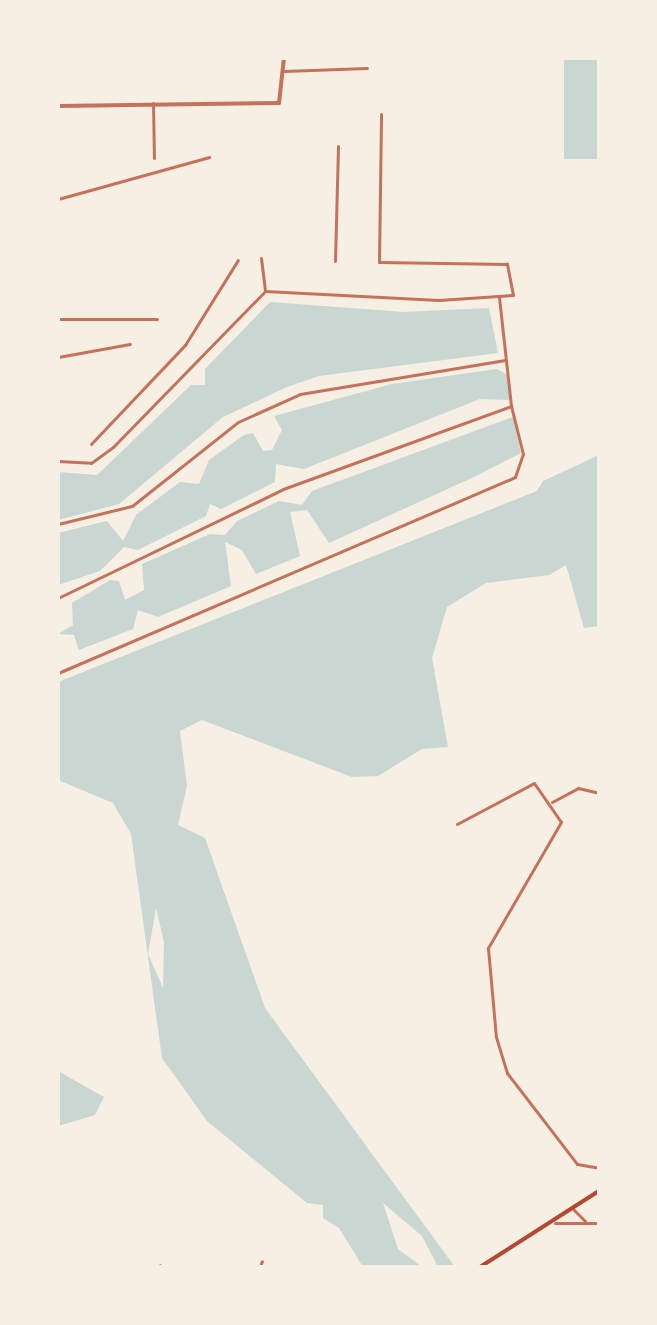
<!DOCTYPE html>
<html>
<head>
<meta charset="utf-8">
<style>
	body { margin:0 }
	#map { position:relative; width:657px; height:1325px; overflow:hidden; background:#f6efe4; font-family:Barlow,sans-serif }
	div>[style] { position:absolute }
	.water>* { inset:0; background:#c9d6d2; transform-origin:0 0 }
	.minor>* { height:3px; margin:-1.5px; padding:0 1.5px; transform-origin:1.5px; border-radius:1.5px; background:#c5725c }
	.tertiary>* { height:4px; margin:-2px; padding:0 2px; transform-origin:2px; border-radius:2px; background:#c5725c }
	.secondary>* { height:4px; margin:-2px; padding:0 2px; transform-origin:2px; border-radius:2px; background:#b5482f }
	span { translate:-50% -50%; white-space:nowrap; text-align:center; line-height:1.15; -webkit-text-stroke:7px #f6efe4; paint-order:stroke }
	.frame { position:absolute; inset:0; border:60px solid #f6efe4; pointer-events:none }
</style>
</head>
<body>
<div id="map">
	<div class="water">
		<div style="left:564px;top:58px;width:35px;height:101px"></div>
		<div style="clip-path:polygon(270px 302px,404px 312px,489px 308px,498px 353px,319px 376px,287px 387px,223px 417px,119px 504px,58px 520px,58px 472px,97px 475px,191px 385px,205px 385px,205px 369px)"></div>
		<div style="clip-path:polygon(497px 369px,508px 375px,510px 400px,480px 399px,304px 469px,276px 464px,275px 482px,221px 509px,210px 504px,206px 516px,138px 550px,124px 547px,100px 571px,58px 585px,58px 533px,107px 521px,123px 541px,136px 515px,180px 482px,199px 484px,209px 460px,244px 435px,253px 433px,263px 451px,272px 450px,282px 430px,274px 416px,392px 384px)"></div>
		<div style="clip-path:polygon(513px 417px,521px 453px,476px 476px,329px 543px,307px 510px,290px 512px,300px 556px,256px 574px,242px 550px,225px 542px,231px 586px,158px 617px,138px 610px,133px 629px,79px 650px,74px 635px,58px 634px,73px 625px,72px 603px,110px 580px,119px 581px,125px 600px,144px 590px,142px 564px,210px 534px,225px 535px,237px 521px,279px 501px,302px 505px,312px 491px)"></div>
		<div style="clip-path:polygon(evenodd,599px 455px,599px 626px,584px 628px,566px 565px,549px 575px,486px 583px,447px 607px,432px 658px,448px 747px,422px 749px,378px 776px,352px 777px,202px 720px,180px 731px,187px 786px,178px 825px,205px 838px,265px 1008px,455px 1267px,438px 1267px,422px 1236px,383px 1203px,398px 1249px,422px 1267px,363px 1267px,339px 1228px,323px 1218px,323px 1205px,307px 1203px,207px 1121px,162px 1058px,131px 834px,113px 803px,58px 780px,58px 682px,537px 491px,543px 481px,599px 455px,156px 908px,164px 942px,163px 988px,148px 954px,156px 908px)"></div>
		<div style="clip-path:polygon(58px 1071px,104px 1097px,95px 1115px,58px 1126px)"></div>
	</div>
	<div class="minor">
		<div style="left:284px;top:71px;width:83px;rotate:-2.1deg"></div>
		<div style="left:153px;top:103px;width:55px;rotate:89deg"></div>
		<div style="left:58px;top:199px;width:157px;rotate:-15.5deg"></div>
		<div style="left:261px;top:258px;width:33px;rotate:83deg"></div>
		<div style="left:265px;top:291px;width:174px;rotate:3deg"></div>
		<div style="left:439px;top:300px;width:74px;rotate:-3.9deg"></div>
		<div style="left:513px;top:295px;width:32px;rotate:-101deg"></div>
		<div style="left:507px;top:264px;width:128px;rotate:-179.1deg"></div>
		<div style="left:379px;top:262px;width:148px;rotate:-89.2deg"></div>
		<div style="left:335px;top:261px;width:115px;rotate:-88.5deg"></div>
		<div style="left:58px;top:319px;width:99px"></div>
		<div style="left:58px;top:357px;width:73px;rotate:-10.2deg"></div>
		<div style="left:91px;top:444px;width:137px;rotate:-46.5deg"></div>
		<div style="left:185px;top:345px;width:100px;rotate:-58.1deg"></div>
		<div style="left:58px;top:461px;width:33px;rotate:3deg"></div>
		<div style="left:91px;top:463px;width:27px;rotate:-36deg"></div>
		<div style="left:113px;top:447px;width:218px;rotate:-45.7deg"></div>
		<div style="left:58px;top:524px;width:76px;rotate:-13.7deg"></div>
		<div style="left:132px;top:506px;width:135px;rotate:-38.4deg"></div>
		<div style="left:238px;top:422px;width:68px;rotate:-24.3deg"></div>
		<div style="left:300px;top:394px;width:208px;rotate:-9.4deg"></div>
		<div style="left:58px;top:598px;width:250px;rotate:-25.8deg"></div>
		<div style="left:283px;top:489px;width:243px;rotate:-20deg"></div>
		<div style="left:511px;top:406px;width:109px;rotate:-96.3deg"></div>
		<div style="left:58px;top:673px;width:497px;rotate:-23.2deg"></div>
		<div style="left:515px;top:477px;width:24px;rotate:-71deg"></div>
		<div style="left:523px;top:454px;width:49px;rotate:-104deg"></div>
		<div style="left:552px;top:802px;width:30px;rotate:-28deg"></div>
		<div style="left:578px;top:788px;width:22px;rotate:13deg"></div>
		<div style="left:457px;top:824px;width:87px;rotate:-28deg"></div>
		<div style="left:534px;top:783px;width:47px;rotate:55.3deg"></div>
		<div style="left:561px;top:822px;width:146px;rotate:120.1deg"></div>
		<div style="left:488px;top:948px;width:89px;rotate:84.9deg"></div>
		<div style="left:496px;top:1037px;width:38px;rotate:73deg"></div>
		<div style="left:507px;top:1073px;width:115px;rotate:52.4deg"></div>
		<div style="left:577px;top:1164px;width:22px;rotate:10deg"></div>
		<div style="left:573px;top:1209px;width:17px;rotate:45deg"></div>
		<div style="left:555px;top:1223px;width:44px"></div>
		<div style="left:159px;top:1267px;width:2px;rotate:-63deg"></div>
		<div style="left:260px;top:1267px;width:6px;rotate:-72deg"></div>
	</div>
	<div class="tertiary">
		<div style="left:58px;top:106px;width:221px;rotate:-0.8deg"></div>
		<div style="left:279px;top:103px;width:45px;rotate:-83.7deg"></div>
	</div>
	<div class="secondary">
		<div style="left:480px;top:1267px;width:141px;rotate:-32.6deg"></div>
	</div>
	<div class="frame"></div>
</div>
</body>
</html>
